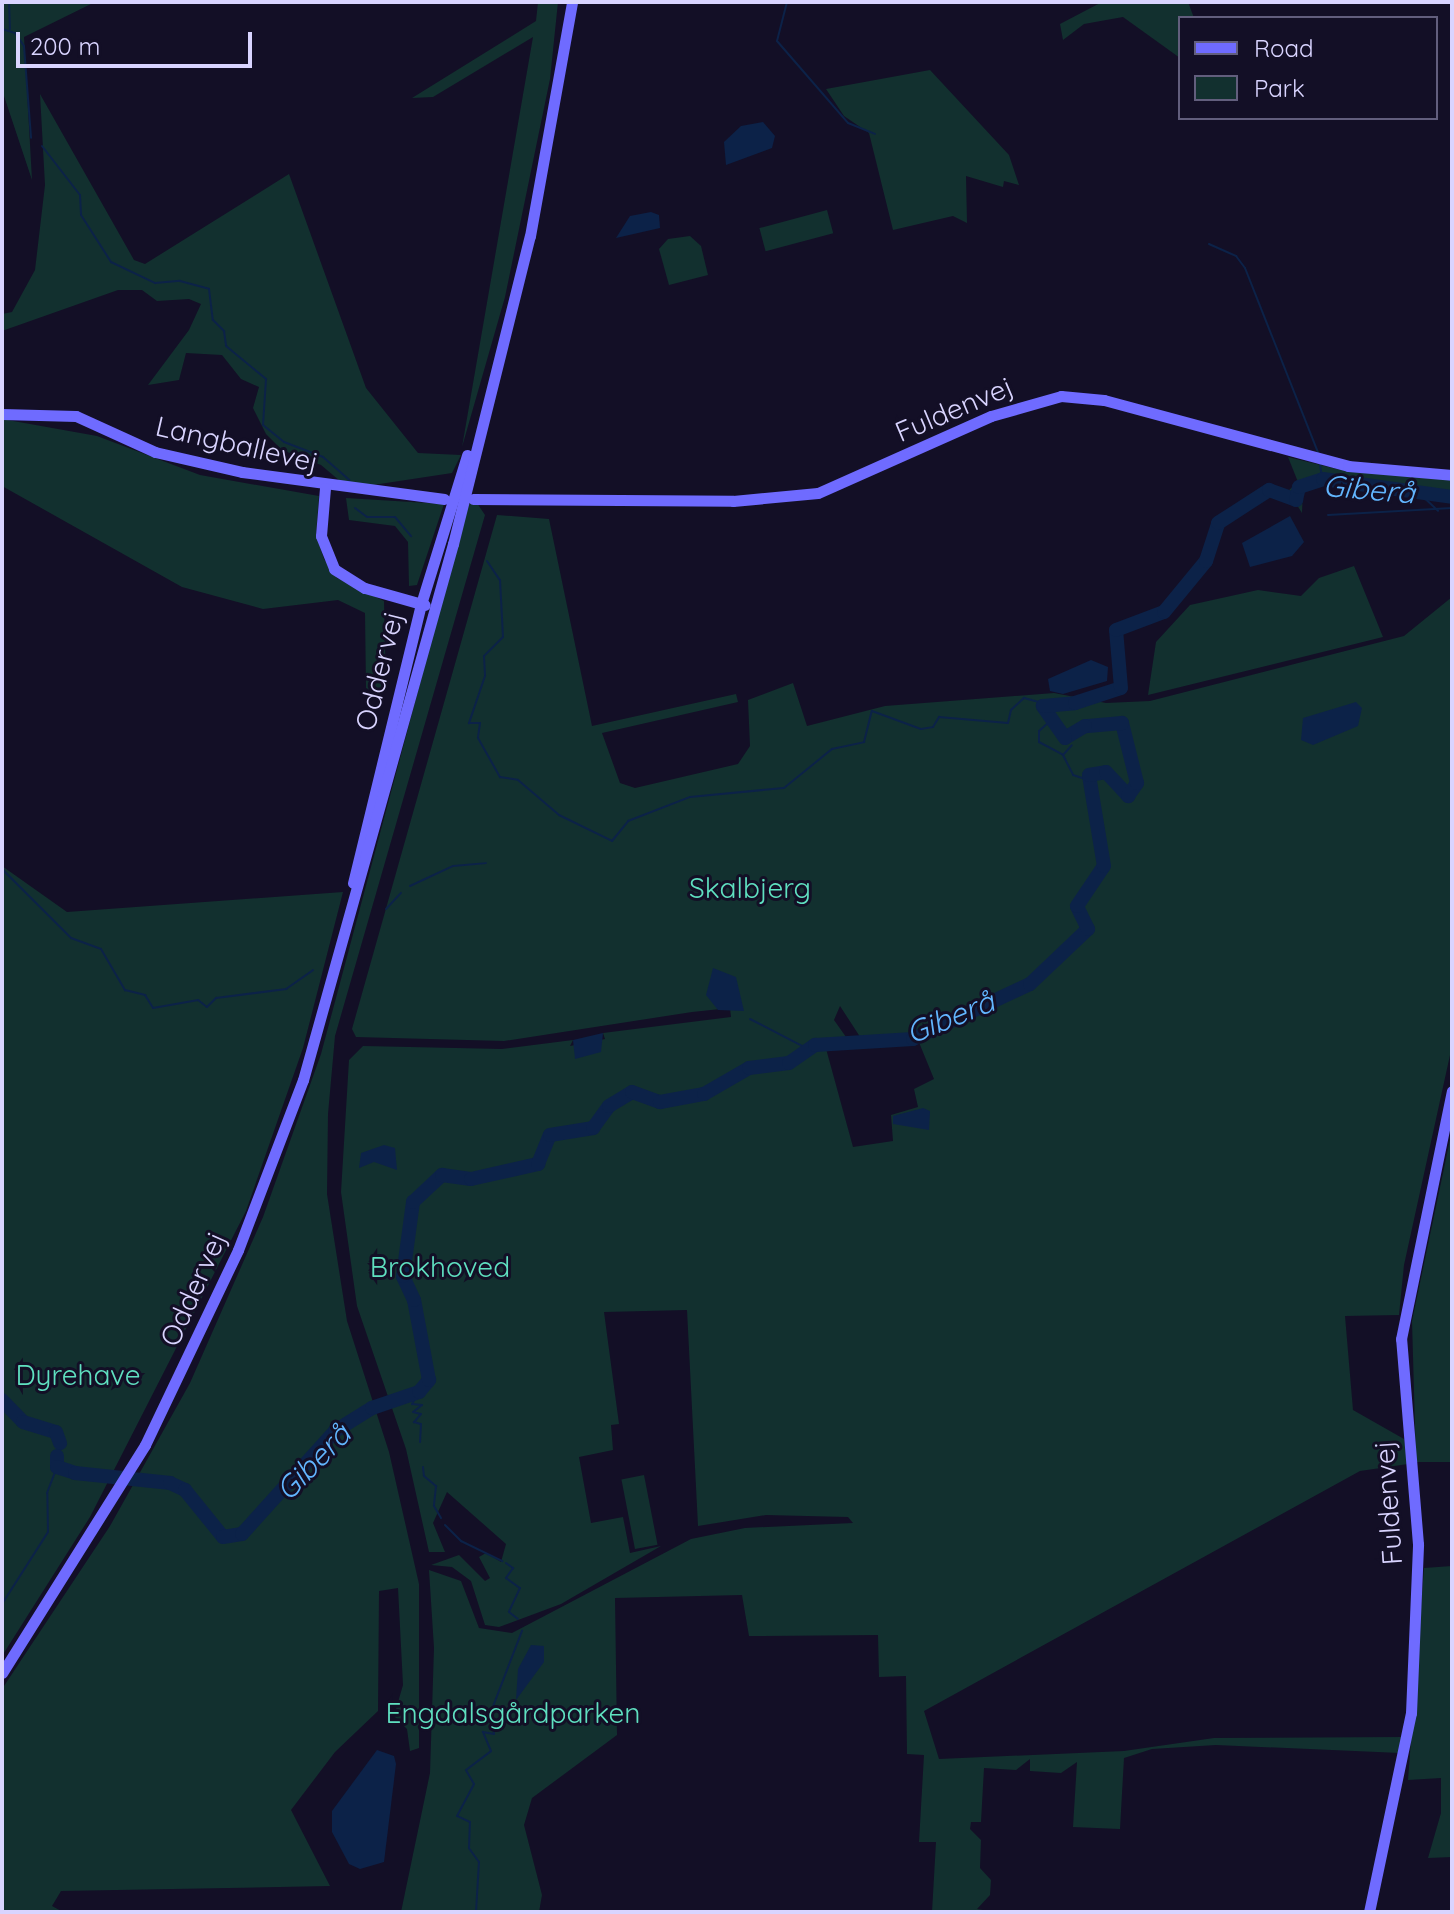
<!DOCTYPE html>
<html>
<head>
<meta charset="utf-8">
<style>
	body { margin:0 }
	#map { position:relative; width:1454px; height:1914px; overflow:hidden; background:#130f26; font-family:Quicksand,sans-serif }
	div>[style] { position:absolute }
	.green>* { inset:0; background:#12302f; transform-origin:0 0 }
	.water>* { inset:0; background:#0c2248 }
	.stream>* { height:2px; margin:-1px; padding:0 1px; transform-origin:1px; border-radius:1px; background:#0c2248 }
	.river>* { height:14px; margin:-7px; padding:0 7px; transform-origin:7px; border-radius:7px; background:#0c2248 }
	.secondary>* { height:11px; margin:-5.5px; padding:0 5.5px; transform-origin:5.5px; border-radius:5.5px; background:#6f6bff }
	span { translate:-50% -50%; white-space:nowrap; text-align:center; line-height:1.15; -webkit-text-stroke:6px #130f26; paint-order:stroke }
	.street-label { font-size:28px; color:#d9d4ff }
	.park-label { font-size:28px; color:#5fe0c0 }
	.water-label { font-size:30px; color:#62b6ff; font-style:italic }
	.frame { position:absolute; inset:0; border:4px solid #d9d4ff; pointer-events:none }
	.legend { position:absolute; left:1178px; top:16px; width:260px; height:104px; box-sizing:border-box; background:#130f26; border:2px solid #625e7d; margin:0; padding:10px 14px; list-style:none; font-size:24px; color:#d9d4ff }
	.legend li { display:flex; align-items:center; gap:16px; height:40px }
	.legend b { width:40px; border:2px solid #625e7d }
	.scale { position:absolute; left:16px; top:32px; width:236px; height:36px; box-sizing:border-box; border:4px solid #d9d4ff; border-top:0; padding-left:10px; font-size:24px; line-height:28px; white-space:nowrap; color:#d9d4ff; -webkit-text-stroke:6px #130f26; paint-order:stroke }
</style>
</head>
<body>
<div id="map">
	<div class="green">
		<div style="clip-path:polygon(2px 2px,95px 2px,24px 37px,32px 180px,2px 90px)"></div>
		<div style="clip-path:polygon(538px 2px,558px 2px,550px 79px,505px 297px,462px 447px,533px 37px,433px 97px,412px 98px,536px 21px)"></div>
		<div style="clip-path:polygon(1102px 2px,1188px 2px,1194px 18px,1180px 18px,1180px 58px,1123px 17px,1084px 24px,1063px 40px,1060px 24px)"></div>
		<div style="clip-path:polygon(930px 70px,1009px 155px,1019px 185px,1004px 181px,1003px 187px,966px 176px,967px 223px,953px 216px,893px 230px,869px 133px,844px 116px,826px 89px)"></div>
		<div style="clip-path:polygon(40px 94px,134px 260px,145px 264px,289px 174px,366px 388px,418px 453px,461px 455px,452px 473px,373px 485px,340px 481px,321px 465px,282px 450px,266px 434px,253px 408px,259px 387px,241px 379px,222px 355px,186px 353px,179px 380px,148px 385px,189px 330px,201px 304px,189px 299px,157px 301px,142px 290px,118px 290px,2px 331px,2px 314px,12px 312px,35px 270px,45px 185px)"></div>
		<div style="left:827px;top:210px;width:24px;height:70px;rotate:75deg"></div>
		<div style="clip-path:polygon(690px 236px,701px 246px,708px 275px,669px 285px,659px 249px,668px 239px)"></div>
		<div style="clip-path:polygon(2px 419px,97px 436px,200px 475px,319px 496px,316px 535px,324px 559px,337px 578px,384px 601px,386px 689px,377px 694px,366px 688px,365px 613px,338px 600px,263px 609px,182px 587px,2px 486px)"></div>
		<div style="clip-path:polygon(1288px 457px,1341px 470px,1452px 480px,1452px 501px,1313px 482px,1303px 489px,1302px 513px,1288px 491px,1298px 482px)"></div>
		<div style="clip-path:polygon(346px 498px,444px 504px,417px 585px,409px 586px,408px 542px,395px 526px,349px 520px)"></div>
		<div style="clip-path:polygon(477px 503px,485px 515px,335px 1036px,328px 1114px,327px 1194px,347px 1321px,389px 1452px,419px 1584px,419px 1748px,410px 1751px,407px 1729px,394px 1716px,403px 1685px,398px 1588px,379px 1591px,378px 1711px,335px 1752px,291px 1810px,330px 1886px,61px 1891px,52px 1906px,63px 1912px,2px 1912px,2px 1689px,110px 1526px,190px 1383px,263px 1217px,321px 1054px,468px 504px)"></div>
		<div style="clip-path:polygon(evenodd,497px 515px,549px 519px,592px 726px,736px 694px,738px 702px,602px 733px,620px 783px,635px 788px,738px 764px,750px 746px,748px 700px,793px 683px,807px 726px,885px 706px,1054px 693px,1106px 703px,1150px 701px,1404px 636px,1452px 597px,1452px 1046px,1404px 1265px,1399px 1315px,1345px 1316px,1353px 1410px,1404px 1439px,1408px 1464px,1360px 1471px,924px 1711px,939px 1759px,1124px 1751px,1214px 1738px,1404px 1737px,1400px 1753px,1216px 1745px,1152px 1749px,1124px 1758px,1120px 1829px,1073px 1827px,1077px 1762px,1061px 1773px,1030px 1771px,1030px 1759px,1016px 1770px,984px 1768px,981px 1822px,971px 1822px,970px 1829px,981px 1840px,980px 1868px,991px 1880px,990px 1895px,977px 1909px,995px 1912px,932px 1912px,936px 1842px,919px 1842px,924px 1755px,907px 1754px,906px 1676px,879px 1677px,878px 1635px,749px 1636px,742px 1595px,615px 1598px,617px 1735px,532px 1798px,524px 1825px,542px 1895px,539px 1912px,401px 1912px,430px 1773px,434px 1648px,429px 1570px,461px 1581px,479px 1628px,512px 1633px,691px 1539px,745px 1528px,853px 1523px,848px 1517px,766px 1515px,698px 1526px,687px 1310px,604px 1312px,619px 1424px,611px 1425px,613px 1450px,579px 1457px,591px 1523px,623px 1517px,630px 1553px,661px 1546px,561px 1604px,499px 1627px,485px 1625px,471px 1581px,452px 1567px,431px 1565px,459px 1555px,485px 1581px,490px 1578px,479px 1557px,486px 1553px,501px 1562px,506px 1544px,447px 1492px,433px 1523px,445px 1552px,429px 1552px,406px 1449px,357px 1306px,341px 1192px,349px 1060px,363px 1046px,502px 1049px,573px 1040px,570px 1046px,605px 1039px,603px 1033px,731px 1017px,730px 1008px,692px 1012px,504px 1041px,356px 1037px,352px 1029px,497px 515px,840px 1006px,866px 1046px,918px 1040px,934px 1079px,914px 1089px,918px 1107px,891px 1115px,893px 1141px,853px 1147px,825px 1045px,851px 1044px,834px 1020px,840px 1006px)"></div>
		<div style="clip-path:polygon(1354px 566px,1383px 637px,1148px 695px,1156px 642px,1190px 605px,1258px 590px,1301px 596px,1319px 578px)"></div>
		<div style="clip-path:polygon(2px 866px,67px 912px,343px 892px,303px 1048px,246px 1211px,90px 1517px,2px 1656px)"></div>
		<div style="clip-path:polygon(1452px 1130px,1452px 1462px,1416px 1462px,1412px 1321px)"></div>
		<div style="left:644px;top:1475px;width:71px;height:23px;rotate:79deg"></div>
		<div style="clip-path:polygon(1452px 1566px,1452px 1857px,1428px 1858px,1441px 1813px,1441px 1778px,1408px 1780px,1424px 1568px)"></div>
	</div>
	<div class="water">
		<div style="clip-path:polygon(763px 122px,775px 136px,772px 148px,726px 165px,724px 142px,741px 126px)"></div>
		<div style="clip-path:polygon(651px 212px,659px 215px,660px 228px,616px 238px,630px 216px)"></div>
		<div style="clip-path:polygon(1290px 516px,1304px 542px,1292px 556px,1250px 567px,1242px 543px)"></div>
		<div style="clip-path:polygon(1091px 660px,1108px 667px,1107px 681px,1063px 694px,1050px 691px,1048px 679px)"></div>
		<div style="clip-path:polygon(1356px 702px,1362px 708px,1358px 726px,1313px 745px,1301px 740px,1303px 718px)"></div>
		<div style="clip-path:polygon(713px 968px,736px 977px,744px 1011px,718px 1010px,706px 995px)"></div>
		<div style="clip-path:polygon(603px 1033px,601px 1052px,575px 1059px,573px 1040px)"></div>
		<div style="clip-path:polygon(923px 1108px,930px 1111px,929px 1130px,893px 1124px,893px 1116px)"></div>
		<div style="clip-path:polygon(384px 1145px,395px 1148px,397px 1170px,374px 1162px,359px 1168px,361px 1153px)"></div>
		<div style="clip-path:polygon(531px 1645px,544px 1646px,544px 1662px,516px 1700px,518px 1669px)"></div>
		<div style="clip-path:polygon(377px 1750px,394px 1756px,396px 1764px,384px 1862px,360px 1869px,349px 1864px,332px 1832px,332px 1811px)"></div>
	</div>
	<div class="stream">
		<div style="left:9px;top:2px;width:27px;rotate:88deg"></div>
		<div style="left:787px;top:2px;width:40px;rotate:104.4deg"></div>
		<div style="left:777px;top:41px;width:108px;rotate:49.1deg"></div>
		<div style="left:848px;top:123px;width:29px;rotate:22deg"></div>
		<div style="left:2px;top:29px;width:14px;rotate:17deg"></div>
		<div style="left:15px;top:33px;width:16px;rotate:55deg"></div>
		<div style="left:24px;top:46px;width:92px;rotate:85.6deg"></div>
		<div style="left:42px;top:146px;width:62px;rotate:52.2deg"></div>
		<div style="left:80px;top:195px;width:20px;rotate:87deg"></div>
		<div style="left:81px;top:215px;width:56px;rotate:57.4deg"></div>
		<div style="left:111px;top:262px;width:49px;rotate:25.5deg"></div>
		<div style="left:155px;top:283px;width:25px;rotate:-5deg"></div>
		<div style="left:180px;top:281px;width:30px;rotate:15deg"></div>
		<div style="left:209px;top:289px;width:31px;rotate:83deg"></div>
		<div style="left:213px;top:320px;width:16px;rotate:45deg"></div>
		<div style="left:224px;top:331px;width:15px;rotate:82deg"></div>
		<div style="left:226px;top:346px;width:52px;rotate:39.5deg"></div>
		<div style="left:266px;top:379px;width:46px;rotate:93.7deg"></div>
		<div style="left:263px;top:425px;width:27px;rotate:39deg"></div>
		<div style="left:284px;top:442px;width:42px;rotate:21deg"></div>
		<div style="left:323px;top:457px;width:35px;rotate:41deg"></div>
		<div style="left:1209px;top:244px;width:30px;rotate:24deg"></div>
		<div style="left:1236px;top:256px;width:15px;rotate:53deg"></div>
		<div style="left:1245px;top:268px;width:198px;rotate:68.4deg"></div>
		<div style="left:1320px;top:464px;width:15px;rotate:82deg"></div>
		<div style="left:1419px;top:493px;width:26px;rotate:43deg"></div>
		<div style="left:355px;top:508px;width:15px;rotate:37deg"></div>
		<div style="left:367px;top:517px;width:28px"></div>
		<div style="left:395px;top:517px;width:25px;rotate:50deg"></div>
		<div style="left:1328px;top:515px;width:124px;rotate:-3.2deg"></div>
		<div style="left:487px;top:561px;width:23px;rotate:56deg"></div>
		<div style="left:500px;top:580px;width:57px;rotate:87deg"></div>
		<div style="left:503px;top:637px;width:27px;rotate:135deg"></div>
		<div style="left:484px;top:656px;width:20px;rotate:87deg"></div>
		<div style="left:485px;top:676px;width:50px;rotate:108.8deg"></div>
		<div style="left:469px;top:723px;width:11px"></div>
		<div style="left:480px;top:723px;width:15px;rotate:98deg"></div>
		<div style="left:478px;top:738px;width:45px;rotate:60.6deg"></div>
		<div style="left:500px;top:777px;width:18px;rotate:9deg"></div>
		<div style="left:518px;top:780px;width:54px;rotate:40.5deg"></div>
		<div style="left:559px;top:815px;width:59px;rotate:26.1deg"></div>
		<div style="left:612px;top:841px;width:26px;rotate:-51deg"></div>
		<div style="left:628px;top:821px;width:66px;rotate:-21.2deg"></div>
		<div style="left:690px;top:797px;width:94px;rotate:-5.5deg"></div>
		<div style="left:784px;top:788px;width:62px;rotate:-39.1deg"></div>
		<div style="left:832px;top:749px;width:33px;rotate:-12deg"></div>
		<div style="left:864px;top:742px;width:32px;rotate:-76deg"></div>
		<div style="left:872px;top:711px;width:52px;rotate:20.2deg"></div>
		<div style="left:921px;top:729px;width:12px;rotate:-9deg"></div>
		<div style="left:933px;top:727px;width:12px;rotate:-59deg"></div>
		<div style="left:939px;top:717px;width:69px;rotate:5deg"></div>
		<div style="left:1008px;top:723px;width:13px;rotate:-77deg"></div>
		<div style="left:1011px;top:710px;width:18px;rotate:-43deg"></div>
		<div style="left:1024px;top:698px;width:23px;rotate:15deg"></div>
		<div style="left:1049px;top:722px;width:13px;rotate:138deg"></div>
		<div style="left:1039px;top:731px;width:11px;rotate:90deg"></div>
		<div style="left:1039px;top:742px;width:27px;rotate:28deg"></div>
		<div style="left:1063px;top:755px;width:22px;rotate:63deg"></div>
		<div style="left:1073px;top:775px;width:16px;rotate:18deg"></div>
		<div style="left:1063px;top:755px;width:13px;rotate:-48deg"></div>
		<div style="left:2px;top:869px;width:98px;rotate:45deg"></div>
		<div style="left:71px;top:938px;width:32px;rotate:20deg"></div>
		<div style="left:101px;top:949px;width:48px;rotate:59.7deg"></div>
		<div style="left:125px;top:990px;width:21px;rotate:14deg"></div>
		<div style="left:145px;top:995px;width:15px;rotate:58deg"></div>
		<div style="left:153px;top:1008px;width:46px;rotate:-10.1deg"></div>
		<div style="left:198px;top:1000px;width:11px;rotate:38deg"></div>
		<div style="left:207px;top:1007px;width:13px;rotate:-45deg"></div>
		<div style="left:216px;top:998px;width:71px;rotate:-7.3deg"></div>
		<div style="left:286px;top:989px;width:33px;rotate:-35deg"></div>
		<div style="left:410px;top:886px;width:47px;rotate:-24.9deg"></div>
		<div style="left:453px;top:866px;width:33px;rotate:-5deg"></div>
		<div style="left:386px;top:909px;width:22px;rotate:-47deg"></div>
		<div style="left:750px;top:1019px;width:65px;rotate:27.3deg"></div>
		<div style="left:419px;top:1392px;width:14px;rotate:120deg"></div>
		<div style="left:412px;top:1404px;width:10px;rotate:6deg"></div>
		<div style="left:422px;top:1405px;width:11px;rotate:142deg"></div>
		<div style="left:413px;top:1412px;width:8px;rotate:14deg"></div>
		<div style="left:421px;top:1414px;width:11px;rotate:131deg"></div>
		<div style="left:414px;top:1422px;width:7px;rotate:16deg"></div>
		<div style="left:421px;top:1424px;width:18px;rotate:93deg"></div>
		<div style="left:423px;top:1467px;width:9px;rotate:84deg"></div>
		<div style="left:424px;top:1476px;width:16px;rotate:40deg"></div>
		<div style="left:436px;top:1486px;width:20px;rotate:96deg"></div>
		<div style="left:434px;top:1506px;width:14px;rotate:60deg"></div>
		<div style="left:445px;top:1525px;width:23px;rotate:45deg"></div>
		<div style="left:461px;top:1541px;width:46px;rotate:26deg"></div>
		<div style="left:506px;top:1563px;width:9px;rotate:36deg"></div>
		<div style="left:513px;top:1568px;width:12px;rotate:125deg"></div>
		<div style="left:506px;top:1578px;width:17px;rotate:36deg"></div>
		<div style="left:520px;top:1588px;width:26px;rotate:115deg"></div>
		<div style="left:509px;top:1612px;width:11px;rotate:38deg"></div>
		<div style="left:2px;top:1604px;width:85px;rotate:-57.4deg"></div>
		<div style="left:48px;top:1532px;width:39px;rotate:-91deg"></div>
		<div style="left:47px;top:1493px;width:28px;rotate:-69deg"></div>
		<div style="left:476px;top:1912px;width:50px;rotate:-86.6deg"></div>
		<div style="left:479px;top:1862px;width:17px;rotate:-126deg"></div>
		<div style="left:469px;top:1848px;width:26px;rotate:-88deg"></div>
		<div style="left:470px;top:1822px;width:14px;rotate:-155deg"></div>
		<div style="left:457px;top:1816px;width:36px;rotate:-62deg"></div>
		<div style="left:474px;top:1784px;width:16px;rotate:-120deg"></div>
		<div style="left:466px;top:1770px;width:31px;rotate:-37deg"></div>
		<div style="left:491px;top:1751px;width:21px;rotate:-113deg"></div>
		<div style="left:483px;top:1732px;width:11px;rotate:10deg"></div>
		<div style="left:494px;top:1734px;width:25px;rotate:-95deg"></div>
		<div style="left:492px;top:1709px;width:84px;rotate:-69deg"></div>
		<div style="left:478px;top:1912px;width:7px"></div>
	</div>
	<div class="river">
		<div style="left:2px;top:1400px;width:30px;rotate:46deg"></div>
		<div style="left:23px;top:1422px;width:34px;rotate:17deg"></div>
		<div style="left:56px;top:1432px;width:12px;rotate:70deg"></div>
		<div style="left:57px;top:1456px;width:11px;rotate:90deg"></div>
		<div style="left:57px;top:1467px;width:19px;rotate:18deg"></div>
		<div style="left:75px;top:1473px;width:96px;rotate:6deg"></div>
		<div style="left:170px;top:1483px;width:17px;rotate:25deg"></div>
		<div style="left:185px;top:1490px;width:60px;rotate:51deg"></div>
		<div style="left:223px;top:1537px;width:19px;rotate:-9deg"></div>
		<div style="left:242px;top:1534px;width:139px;rotate:-47.9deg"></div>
		<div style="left:335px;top:1431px;width:44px;rotate:-31.9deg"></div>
		<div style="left:372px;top:1408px;width:50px;rotate:-18.8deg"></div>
		<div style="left:419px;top:1392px;width:16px;rotate:-50deg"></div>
		<div style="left:429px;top:1380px;width:81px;rotate:-100.6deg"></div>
		<div style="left:414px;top:1300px;width:26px;rotate:-115deg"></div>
		<div style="left:403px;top:1276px;width:75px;rotate:-82.3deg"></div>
		<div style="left:413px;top:1202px;width:40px;rotate:-43deg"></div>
		<div style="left:442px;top:1175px;width:29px;rotate:8deg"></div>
		<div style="left:471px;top:1179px;width:69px;rotate:-12.6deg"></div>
		<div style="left:538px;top:1164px;width:31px;rotate:-68deg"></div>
		<div style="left:550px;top:1135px;width:44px;rotate:-9.2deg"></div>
		<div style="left:593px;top:1128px;width:27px;rotate:-54deg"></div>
		<div style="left:609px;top:1106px;width:27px;rotate:-31deg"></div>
		<div style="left:632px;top:1092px;width:30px;rotate:20deg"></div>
		<div style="left:660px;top:1102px;width:45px;rotate:-10.3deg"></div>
		<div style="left:704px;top:1094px;width:52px;rotate:-30deg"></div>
		<div style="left:749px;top:1068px;width:40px;rotate:-7.1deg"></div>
		<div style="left:789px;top:1063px;width:32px;rotate:-35deg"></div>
		<div style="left:815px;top:1045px;width:98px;rotate:-3.5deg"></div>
		<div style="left:913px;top:1039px;width:129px;rotate:-25.2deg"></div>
		<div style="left:1030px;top:984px;width:80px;rotate:-43.5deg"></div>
		<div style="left:1088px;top:929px;width:25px;rotate:-116deg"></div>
		<div style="left:1077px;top:906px;width:48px;rotate:-56deg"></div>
		<div style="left:1104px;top:866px;width:92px;rotate:-99.4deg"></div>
		<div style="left:1089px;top:775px;width:17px;rotate:-10deg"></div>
		<div style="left:1106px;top:772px;width:33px;rotate:47deg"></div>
		<div style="left:1128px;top:796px;width:16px;rotate:-55deg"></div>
		<div style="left:1137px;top:783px;width:62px;rotate:-104deg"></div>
		<div style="left:1122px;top:723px;width:37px;rotate:175deg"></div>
		<div style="left:1085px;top:726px;width:23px;rotate:149deg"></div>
		<div style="left:1065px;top:738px;width:39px;rotate:-125deg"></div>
		<div style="left:1043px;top:706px;width:32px;rotate:-5deg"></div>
		<div style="left:1075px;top:703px;width:48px;rotate:-18.1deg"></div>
		<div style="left:1121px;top:688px;width:58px;rotate:-94.9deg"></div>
		<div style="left:1116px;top:630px;width:51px;rotate:-20.6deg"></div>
		<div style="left:1164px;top:612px;width:66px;rotate:-50.5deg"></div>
		<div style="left:1206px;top:561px;width:40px;rotate:-72deg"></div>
		<div style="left:1218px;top:523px;width:61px;rotate:-32.9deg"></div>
		<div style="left:1269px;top:490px;width:29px;rotate:20deg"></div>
		<div style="left:1296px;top:500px;width:13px;rotate:-77deg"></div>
		<div style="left:1299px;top:487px;width:25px;rotate:-18deg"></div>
		<div style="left:1323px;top:479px;width:130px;rotate:7.9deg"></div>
	</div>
	<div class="secondary">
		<div style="left:2px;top:414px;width:74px;rotate:1.5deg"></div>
		<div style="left:76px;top:416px;width:87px;rotate:24.5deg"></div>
		<div style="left:155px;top:452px;width:89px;rotate:12.9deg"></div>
		<div style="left:242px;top:472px;width:204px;rotate:7.6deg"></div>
		<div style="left:325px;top:488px;width:48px;rotate:94.8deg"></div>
		<div style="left:321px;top:536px;width:35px;rotate:68deg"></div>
		<div style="left:334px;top:569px;width:36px;rotate:32deg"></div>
		<div style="left:365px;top:588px;width:62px;rotate:15.8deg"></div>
		<div style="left:473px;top:499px;width:260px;rotate:0.4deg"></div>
		<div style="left:733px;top:501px;width:85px;rotate:-5.4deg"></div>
		<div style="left:818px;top:493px;width:189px;rotate:-24deg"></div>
		<div style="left:991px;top:416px;width:73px;rotate:-15.9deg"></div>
		<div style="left:1061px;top:396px;width:43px;rotate:5.3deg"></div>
		<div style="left:1104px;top:400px;width:253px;rotate:15.1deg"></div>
		<div style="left:1348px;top:466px;width:104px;rotate:4.9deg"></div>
		<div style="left:353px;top:883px;width:287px;rotate:-76.3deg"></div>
		<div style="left:421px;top:604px;width:156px;rotate:-72.8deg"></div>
		<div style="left:2px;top:1673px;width:269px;rotate:-57.9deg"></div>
		<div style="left:145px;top:1445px;width:216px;rotate:-64.5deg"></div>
		<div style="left:238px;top:1250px;width:182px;rotate:-69.1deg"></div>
		<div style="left:303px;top:1080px;width:557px;rotate:-74.37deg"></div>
		<div style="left:453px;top:544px;width:317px;rotate:-76deg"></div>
		<div style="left:530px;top:236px;width:238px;rotate:-79.8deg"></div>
		<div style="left:1369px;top:1912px;width:203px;rotate:-78.1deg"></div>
		<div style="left:1411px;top:1713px;width:169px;rotate:-87.6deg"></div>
		<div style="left:1418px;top:1544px;width:206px;rotate:-94.7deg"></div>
		<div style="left:1401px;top:1339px;width:253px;rotate:-78.4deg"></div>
	</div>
	<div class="street-label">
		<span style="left:954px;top:409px;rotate:-23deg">Fuldenvej</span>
		<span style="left:237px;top:444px;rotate:13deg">Langballevej</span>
		<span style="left:379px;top:671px;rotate:-76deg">Oddervej</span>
		<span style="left:193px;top:1289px;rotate:-66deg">Oddervej</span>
		<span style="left:1388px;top:1503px;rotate:-94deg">Fuldenvej</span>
	</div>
	<div class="park-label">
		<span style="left:750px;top:888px">Skalbjerg</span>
		<span style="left:440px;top:1267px">Brokhoved</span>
		<span style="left:78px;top:1375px">Dyrehave</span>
		<span style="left:513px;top:1713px">Engdalsgårdparken</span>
	</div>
	<div class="water-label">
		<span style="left:1369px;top:489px;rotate:5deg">Giberå</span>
		<span style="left:950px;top:1017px;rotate:-22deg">Giberå</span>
		<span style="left:313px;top:1462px;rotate:-46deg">Giberå</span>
	</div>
	<div class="frame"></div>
	<ul class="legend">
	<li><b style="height:10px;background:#6f6bff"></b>Road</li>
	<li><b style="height:22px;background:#12302f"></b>Park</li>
	</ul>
	<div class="scale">200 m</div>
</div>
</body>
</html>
